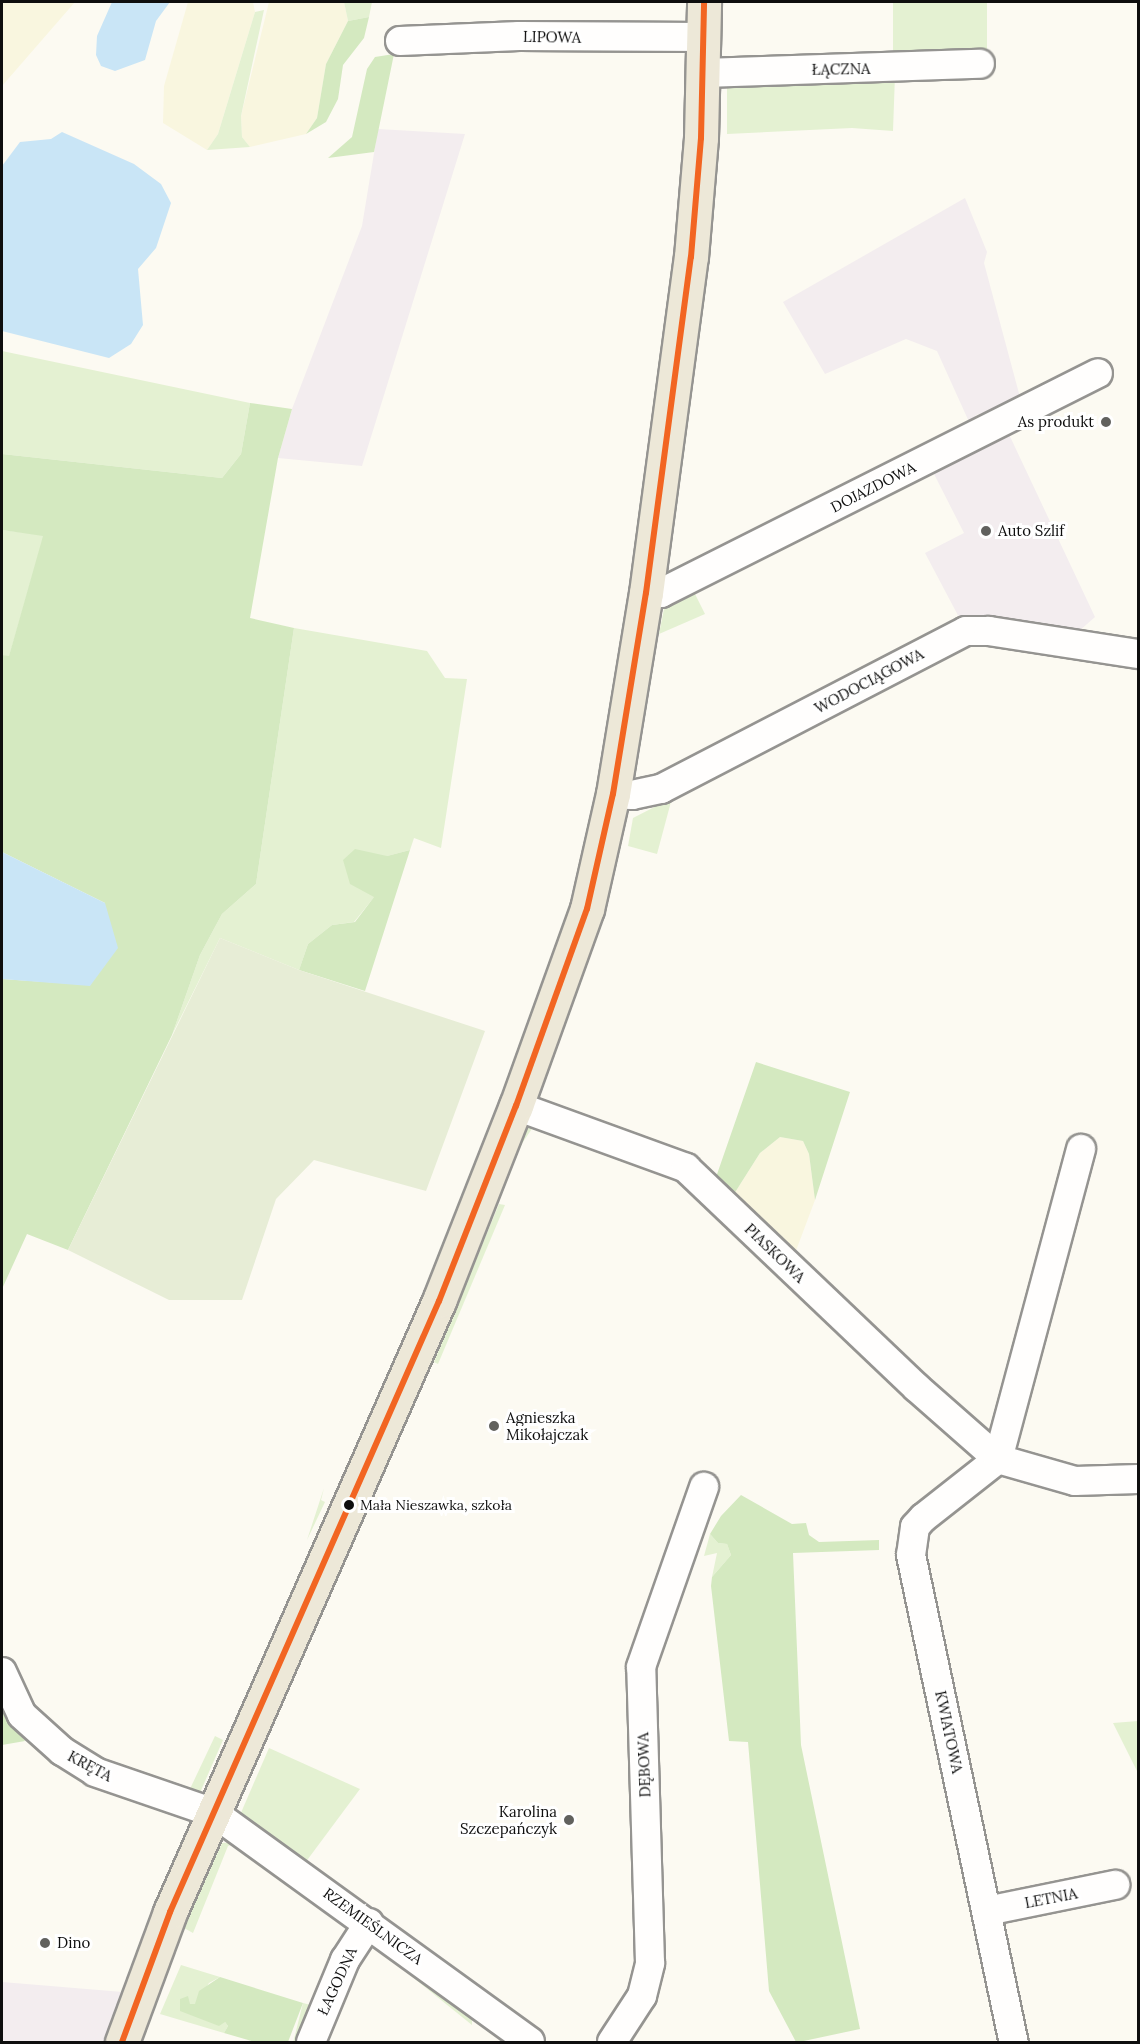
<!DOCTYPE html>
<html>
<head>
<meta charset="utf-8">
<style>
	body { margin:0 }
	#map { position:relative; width:1140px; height:2044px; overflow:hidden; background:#fcfaf2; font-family:Lora,serif }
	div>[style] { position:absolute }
	.industrial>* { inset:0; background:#f3edef }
	.farmland>* { inset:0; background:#f9f6df }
	.green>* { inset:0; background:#e4f1d2; transform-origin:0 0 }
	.forest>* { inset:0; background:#d4e9c0 }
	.cemetery>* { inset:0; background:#e7edd6 }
	.water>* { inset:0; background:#c9e5f6 }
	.roads { filter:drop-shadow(2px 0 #959491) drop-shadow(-2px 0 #959491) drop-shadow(0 2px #959491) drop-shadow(0 -2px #959491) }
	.minor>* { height:28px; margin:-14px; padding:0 14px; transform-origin:14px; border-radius:14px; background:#fffefd }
	.major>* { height:33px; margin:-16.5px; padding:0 16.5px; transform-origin:16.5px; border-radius:16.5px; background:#ede8d8 }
	.bus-1>* { height:6px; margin:-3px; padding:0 3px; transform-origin:3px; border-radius:3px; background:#f26522 }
	.dots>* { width:16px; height:16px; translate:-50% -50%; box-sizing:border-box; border:3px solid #fff; border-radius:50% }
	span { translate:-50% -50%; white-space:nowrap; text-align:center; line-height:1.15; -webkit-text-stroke:6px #fff; paint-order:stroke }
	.bus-label { font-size:14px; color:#0e0e0e }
	.left { translate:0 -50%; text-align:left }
	.street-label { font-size:15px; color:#0e0e0e }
	.poi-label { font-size:15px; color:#0e0e0e }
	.right { translate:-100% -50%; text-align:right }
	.frame { position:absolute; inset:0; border:3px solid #0e0e0e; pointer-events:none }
</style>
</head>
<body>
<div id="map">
	<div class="industrial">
		<div style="clip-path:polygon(378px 129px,465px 134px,362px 466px,278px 458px,292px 409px,362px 226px)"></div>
		<div style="clip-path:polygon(965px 198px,987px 252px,984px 263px,1021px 401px,976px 415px,970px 424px,937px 351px,906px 339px,825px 374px,783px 302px)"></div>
		<div style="clip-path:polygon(1007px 430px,1095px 617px,1078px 632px,962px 623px,925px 553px,964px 533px,933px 472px,945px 460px,958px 460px)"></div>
		<div style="clip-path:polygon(2px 1982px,123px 1992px,106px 2042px,2px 2042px)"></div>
	</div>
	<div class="farmland">
		<div style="clip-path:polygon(2px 2px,75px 2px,2px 86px)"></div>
		<div style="clip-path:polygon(188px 2px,253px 2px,255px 12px,218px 134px,207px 150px,163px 123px,164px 86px)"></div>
		<div style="clip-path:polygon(269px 2px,344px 2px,348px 21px,326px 64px,317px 118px,306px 134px,250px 147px,242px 137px,241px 116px)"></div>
		<div style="clip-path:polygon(780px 1137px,803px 1141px,809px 1154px,815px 1200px,794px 1256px,734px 1194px,760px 1153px)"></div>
	</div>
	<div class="green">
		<div style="clip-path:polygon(344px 2px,372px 2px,369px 17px,348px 21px)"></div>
		<div style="left:893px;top:2px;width:94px;height:59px"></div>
		<div style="clip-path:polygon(264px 10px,241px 116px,242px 137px,250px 147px,207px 150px,218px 134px,255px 12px)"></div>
		<div style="clip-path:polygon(895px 75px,893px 131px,852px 128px,727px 134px,727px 79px)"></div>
		<div style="clip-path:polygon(2px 351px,250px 403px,241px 454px,222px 478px,2px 454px)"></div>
		<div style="clip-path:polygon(2px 530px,44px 535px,9px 657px,2px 655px)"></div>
		<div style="clip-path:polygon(691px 586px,705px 614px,659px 634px,665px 604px)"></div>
		<div style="clip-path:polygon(294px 628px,427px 651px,445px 678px,467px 679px,441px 848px,414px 838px,410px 850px,387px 856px,375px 896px,354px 922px,332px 925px,308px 944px,299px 970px,220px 938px,172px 1035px,200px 955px,222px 914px,256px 884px)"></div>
		<div style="clip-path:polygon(672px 798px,657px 854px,628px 846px,633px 818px)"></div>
		<div style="left:533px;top:1120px;width:4px;height:72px;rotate:34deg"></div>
		<div style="clip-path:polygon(499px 1204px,505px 1205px,438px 1364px,434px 1362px)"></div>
		<div style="clip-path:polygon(324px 1488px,321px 1500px,325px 1502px,307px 1540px)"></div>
		<div style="clip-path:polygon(710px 1534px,718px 1543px,727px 1544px,731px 1555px,712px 1577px,717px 1553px,704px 1556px)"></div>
		<div style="clip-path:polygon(1138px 1721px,1138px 1773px,1113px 1723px)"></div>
		<div style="clip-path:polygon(215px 1736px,223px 1740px,199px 1795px,189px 1791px)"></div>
		<div style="clip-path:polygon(269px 1748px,360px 1789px,305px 1863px,240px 1815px)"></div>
		<div style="clip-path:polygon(240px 1842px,228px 1846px,193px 1933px,184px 1928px,222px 1843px)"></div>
		<div style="clip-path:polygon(374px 1946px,383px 1947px,472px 2014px,472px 2025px)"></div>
		<div style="clip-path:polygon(181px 1965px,220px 1977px,209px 1983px,196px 2004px,180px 2010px,225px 2022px,228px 2026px,224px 2033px,160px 2014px)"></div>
		<div style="left:303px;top:2003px;width:8px;height:42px;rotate:14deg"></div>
	</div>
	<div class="forest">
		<div style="clip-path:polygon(369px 17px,364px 38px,343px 65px,338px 99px,326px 122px,306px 134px,317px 118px,326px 64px,348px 21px)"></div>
		<div style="clip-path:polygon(394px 54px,374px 152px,328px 158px,352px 137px,367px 69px,375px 57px)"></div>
		<div style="clip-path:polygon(250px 403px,292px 409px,278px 458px,250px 618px,294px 628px,256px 884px,222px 914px,200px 955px,172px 1035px,68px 1250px,27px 1234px,2px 1289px,2px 979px,90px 985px,105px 903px,2px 852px,2px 655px,9px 656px,43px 536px,2px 530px,2px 454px,222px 478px,241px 454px)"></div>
		<div style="clip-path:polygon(355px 849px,387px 856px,410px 850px,365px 991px,299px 970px,308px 944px,332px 925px,355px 922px,374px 897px,350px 884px,343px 860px)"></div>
		<div style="clip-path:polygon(756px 1062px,850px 1092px,815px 1200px,809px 1154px,803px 1141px,780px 1137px,760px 1153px,734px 1194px,715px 1180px)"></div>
		<div style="clip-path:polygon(741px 1495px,792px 1524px,806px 1523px,809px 1535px,819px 1542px,879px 1540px,879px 1550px,793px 1553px,801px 1745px,860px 2029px,799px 2042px,796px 2042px,769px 1991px,748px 1742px,729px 1741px,711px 1586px,712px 1577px,731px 1555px,727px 1544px,718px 1543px,710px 1534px,721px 1516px)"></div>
		<div style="clip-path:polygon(2px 1709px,25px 1741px,2px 1745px)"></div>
		<div style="clip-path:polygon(220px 1977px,303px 2003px,288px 2042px,255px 2042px,224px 2033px,228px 2026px,225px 2022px,219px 2026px,180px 2011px,180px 1999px,188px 1996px,190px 2004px,195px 2004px,199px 1991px)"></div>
	</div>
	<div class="cemetery">
		<div style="clip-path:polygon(220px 938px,299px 970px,485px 1031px,426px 1191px,314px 1160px,276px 1199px,242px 1300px,169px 1300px,68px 1250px)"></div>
	</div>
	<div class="water">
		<div style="clip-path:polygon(112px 2px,170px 2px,156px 21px,145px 60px,115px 71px,101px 66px,96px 55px,97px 36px)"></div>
		<div style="clip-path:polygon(62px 132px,134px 164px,161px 184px,171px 203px,156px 248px,138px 269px,143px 325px,131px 344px,109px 358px,2px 331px,2px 166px,20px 142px,51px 139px)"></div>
		<div style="clip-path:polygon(2px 852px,105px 903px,118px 948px,90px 986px,2px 979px)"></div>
	</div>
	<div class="roads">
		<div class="minor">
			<div style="left:400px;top:41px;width:119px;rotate:-2.4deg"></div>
			<div style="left:519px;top:36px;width:185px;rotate:0.3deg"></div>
			<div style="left:703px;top:73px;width:277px;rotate:-1.9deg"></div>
			<div style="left:646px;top:593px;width:15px"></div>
			<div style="left:661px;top:593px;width:489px;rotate:-26.7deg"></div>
			<div style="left:613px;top:794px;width:19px;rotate:3deg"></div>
			<div style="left:632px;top:795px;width:30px;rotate:-12deg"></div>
			<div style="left:661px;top:789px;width:343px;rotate:-27.4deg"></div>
			<div style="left:966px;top:631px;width:23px"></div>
			<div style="left:989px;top:631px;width:151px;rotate:8.8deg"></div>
			<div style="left:516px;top:1106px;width:181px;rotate:20deg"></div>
			<div style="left:686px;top:1168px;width:318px;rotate:43.6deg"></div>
			<div style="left:916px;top:1387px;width:109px;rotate:41.3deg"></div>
			<div style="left:998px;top:1459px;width:80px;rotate:15.9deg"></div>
			<div style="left:1075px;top:1481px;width:63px;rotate:-1.8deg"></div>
			<div style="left:998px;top:1459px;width:95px;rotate:141.8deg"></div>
			<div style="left:923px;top:1518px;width:12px;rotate:132deg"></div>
			<div style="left:915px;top:1527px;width:28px;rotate:98deg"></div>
			<div style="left:911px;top:1555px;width:498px;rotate:78.1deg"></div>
			<div style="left:998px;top:1459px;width:321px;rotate:-75deg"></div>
			<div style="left:2px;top:1672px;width:47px;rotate:65.1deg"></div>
			<div style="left:22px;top:1715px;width:54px;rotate:42deg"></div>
			<div style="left:62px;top:1751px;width:39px;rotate:32deg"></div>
			<div style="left:95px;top:1772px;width:126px;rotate:19deg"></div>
			<div style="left:214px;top:1813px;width:390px;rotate:35.9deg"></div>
			<div style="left:987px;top:1911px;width:131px;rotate:-11.5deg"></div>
			<div style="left:311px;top:2042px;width:89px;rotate:-67.5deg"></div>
			<div style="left:345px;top:1960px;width:44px;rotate:-57deg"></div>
			<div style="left:612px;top:2042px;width:55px;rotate:-56.9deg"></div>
			<div style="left:642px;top:1996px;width:34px;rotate:-76deg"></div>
			<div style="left:650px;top:1963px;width:296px;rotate:-91.7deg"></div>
			<div style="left:641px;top:1667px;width:191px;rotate:-70.7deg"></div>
		</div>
		<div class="major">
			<div style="left:122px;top:2042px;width:139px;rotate:-69.7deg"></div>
			<div style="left:170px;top:1912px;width:668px;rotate:-66.24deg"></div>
			<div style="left:439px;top:1301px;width:210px;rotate:-68.5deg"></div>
			<div style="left:516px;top:1106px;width:209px;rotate:-70.2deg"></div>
			<div style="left:587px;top:909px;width:118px;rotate:-77.3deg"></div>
			<div style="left:613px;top:794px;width:204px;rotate:-80.7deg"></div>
			<div style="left:646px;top:593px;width:339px;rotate:-82.4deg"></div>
			<div style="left:691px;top:257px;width:119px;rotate:-85.2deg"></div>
			<div style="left:701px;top:138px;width:136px;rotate:-88.7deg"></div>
		</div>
	</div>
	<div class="bus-1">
		<div style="left:122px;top:2042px;width:139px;rotate:-69.7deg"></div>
		<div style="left:170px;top:1912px;width:668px;rotate:-66.24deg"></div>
		<div style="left:439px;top:1301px;width:210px;rotate:-68.5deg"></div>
		<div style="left:516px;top:1106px;width:209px;rotate:-70.2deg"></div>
		<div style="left:587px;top:909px;width:118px;rotate:-77.3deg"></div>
		<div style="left:613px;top:794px;width:204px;rotate:-80.7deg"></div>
		<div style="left:646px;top:593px;width:339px;rotate:-82.4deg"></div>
		<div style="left:691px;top:257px;width:119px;rotate:-85.2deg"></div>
		<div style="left:701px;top:138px;width:136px;rotate:-88.7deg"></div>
	</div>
	<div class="dots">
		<div style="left:1106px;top:422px;background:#61615e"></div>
		<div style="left:986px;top:531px;background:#61615e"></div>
		<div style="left:494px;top:1426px;background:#61615e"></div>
		<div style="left:349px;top:1505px;background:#0e0e0e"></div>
		<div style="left:569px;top:1820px;background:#61615e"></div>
		<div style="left:45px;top:1943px;background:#61615e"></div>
	</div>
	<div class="bus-label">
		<span class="left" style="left:360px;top:1505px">Mała Nieszawka, szkoła</span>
	</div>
	<div class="street-label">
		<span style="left:552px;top:37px;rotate:1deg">LIPOWA</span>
		<span style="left:841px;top:69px;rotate:-1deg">ŁĄCZNA</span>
		<span style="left:873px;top:487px;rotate:-27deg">DOJAZDOWA</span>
		<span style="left:869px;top:681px;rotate:-28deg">WODOCIĄGOWA</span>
		<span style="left:775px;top:1253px;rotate:44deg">PIASKOWA</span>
		<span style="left:949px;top:1732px;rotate:78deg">KWIATOWA</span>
		<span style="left:644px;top:1765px;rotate:-92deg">DĘBOWA</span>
		<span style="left:90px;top:1766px;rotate:28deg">KRĘTA</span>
		<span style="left:1051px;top:1898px;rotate:-11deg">LETNIA</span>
		<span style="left:373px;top:1926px;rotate:36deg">RZEMIEŚLNICZA</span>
		<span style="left:337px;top:1981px;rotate:-65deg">ŁAGODNA</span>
	</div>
	<div class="poi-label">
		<span class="right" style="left:1094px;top:422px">As produkt</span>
		<span class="left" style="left:998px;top:531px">Auto Szlif</span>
		<span class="left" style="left:506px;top:1426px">Agnieszka<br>Mikołajczak</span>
		<span class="right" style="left:557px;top:1820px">Karolina<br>Szczepańczyk</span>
		<span class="left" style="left:57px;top:1943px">Dino</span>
	</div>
	<div class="frame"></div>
</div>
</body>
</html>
